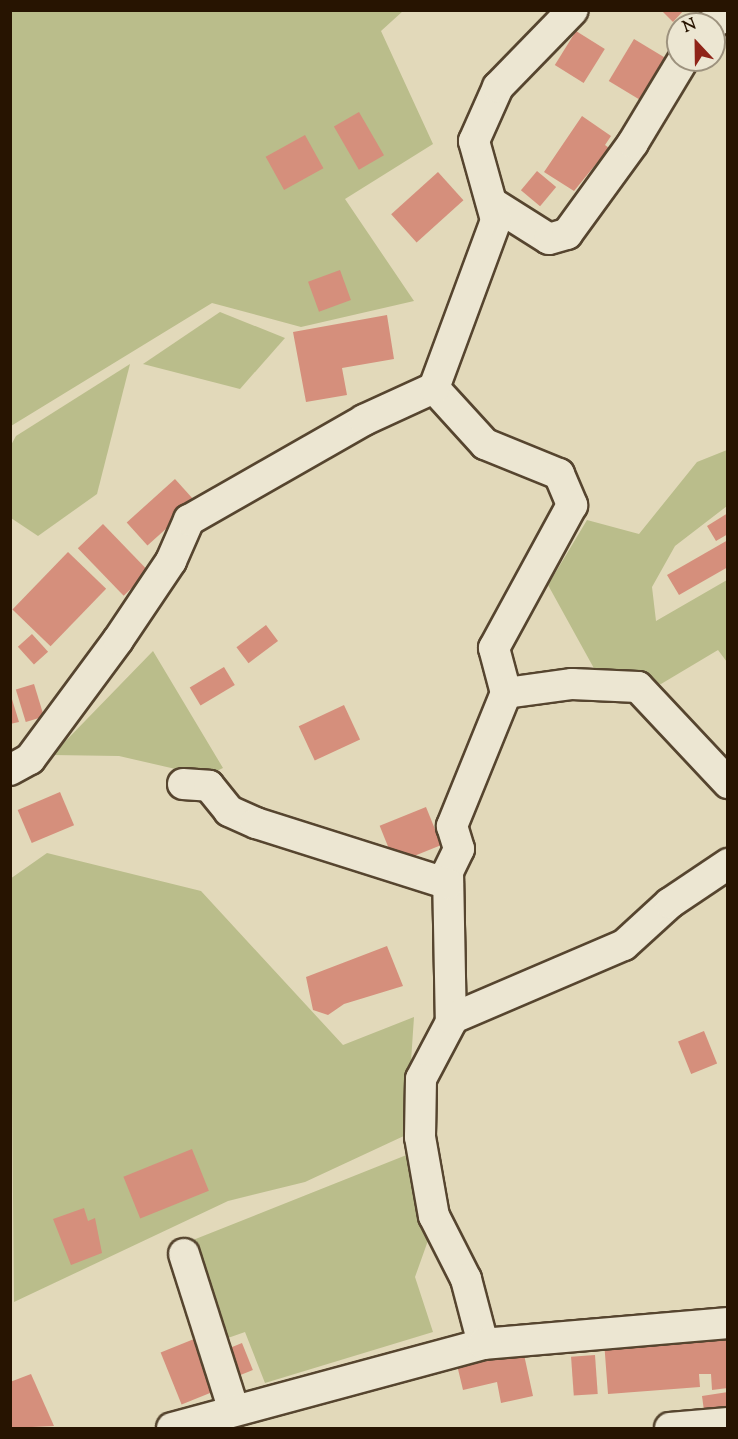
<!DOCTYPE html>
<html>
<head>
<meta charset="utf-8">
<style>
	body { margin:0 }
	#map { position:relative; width:738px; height:1439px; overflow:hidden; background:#e2d9ba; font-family:"Sorts Mill Goudy",serif }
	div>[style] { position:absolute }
	.green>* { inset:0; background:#babd8b }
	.building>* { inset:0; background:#d58f7c; transform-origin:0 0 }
	.roads { filter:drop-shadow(2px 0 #56452f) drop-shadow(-2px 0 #56452f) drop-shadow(0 2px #56452f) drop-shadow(0 -2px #56452f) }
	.street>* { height:30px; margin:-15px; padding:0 15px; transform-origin:15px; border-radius:15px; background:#ece6d2 }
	span { translate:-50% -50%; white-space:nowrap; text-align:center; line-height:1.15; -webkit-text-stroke:6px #ece6d2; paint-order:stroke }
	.frame { position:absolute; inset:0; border:12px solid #271401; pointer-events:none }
	.north { position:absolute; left:666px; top:12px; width:60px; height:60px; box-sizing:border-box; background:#ece6d2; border:2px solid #9d927e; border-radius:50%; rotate:338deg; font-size:16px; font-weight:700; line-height:24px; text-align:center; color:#271401 }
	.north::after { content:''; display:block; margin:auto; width:21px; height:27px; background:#8f2418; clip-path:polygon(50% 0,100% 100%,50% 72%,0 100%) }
</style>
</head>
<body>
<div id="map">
	<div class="green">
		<div style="clip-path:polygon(11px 11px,403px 11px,381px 31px,433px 144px,345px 199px,414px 301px,301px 327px,212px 303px,11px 426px)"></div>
		<div style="clip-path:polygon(220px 312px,285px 338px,240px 389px,143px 364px)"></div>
		<div style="clip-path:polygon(130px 364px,97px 494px,38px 536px,11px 518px,11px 445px,16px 436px)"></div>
		<div style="clip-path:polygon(727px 450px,727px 506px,675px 546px,652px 587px,656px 621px,727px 580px,727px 662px,718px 650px,661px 684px,596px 672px,548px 585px,587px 520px,639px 534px,697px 462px)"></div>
		<div style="clip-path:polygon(153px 651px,223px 768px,206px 776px,119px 756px,52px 755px)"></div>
		<div style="clip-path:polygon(47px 853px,201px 891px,343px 1045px,414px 1017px,406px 1135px,305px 1182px,228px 1201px,14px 1302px,10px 879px)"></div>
		<div style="clip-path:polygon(409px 1154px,430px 1235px,415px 1277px,433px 1332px,265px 1383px,245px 1332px,225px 1339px,193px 1240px)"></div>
	</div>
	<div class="building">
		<div style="clip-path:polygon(661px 10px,684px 10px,673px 22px)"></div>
		<div style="left:576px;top:31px;width:34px;height:40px;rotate:32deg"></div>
		<div style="left:634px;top:39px;width:42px;height:49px;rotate:31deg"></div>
		<div style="left:359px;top:112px;width:50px;height:29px;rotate:60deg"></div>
		<div style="clip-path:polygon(582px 116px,611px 136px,605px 145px,609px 148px,574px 191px,544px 172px)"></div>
		<div style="left:305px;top:135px;width:38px;height:45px;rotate:61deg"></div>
		<div style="left:537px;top:171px;width:25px;height:25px;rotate:40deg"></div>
		<div style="left:438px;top:172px;width:38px;height:63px;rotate:48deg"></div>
		<div style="left:340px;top:270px;width:32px;height:34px;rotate:70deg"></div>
		<div style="clip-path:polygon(387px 315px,394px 359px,342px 368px,347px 395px,306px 402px,293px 332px)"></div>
		<div style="left:175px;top:479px;width:31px;height:65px;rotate:48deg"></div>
		<div style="clip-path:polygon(728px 513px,728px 534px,716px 541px,707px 526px)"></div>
		<div style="left:103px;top:524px;width:66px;height:35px;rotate:46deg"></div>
		<div style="clip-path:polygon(728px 540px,728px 567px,679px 595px,667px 575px)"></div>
		<div style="left:68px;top:552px;width:53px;height:80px;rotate:44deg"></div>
		<div style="left:266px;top:625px;width:20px;height:37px;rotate:53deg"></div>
		<div style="left:32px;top:634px;width:24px;height:19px;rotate:48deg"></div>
		<div style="left:224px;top:667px;width:21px;height:40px;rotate:59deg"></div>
		<div style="left:34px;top:684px;width:34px;height:19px;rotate:73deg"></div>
		<div style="clip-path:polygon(11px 696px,19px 722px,10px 724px,10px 697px)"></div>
		<div style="left:344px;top:705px;width:38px;height:50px;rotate:65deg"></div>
		<div style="left:60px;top:792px;width:36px;height:46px;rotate:67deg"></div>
		<div style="left:426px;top:807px;width:41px;height:50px;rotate:68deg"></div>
		<div style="clip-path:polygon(387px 946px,403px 986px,344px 1004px,328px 1015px,313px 1010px,306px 977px)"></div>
		<div style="left:704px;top:1031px;width:35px;height:28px;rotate:68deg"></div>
		<div style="left:192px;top:1149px;width:45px;height:74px;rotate:68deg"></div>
		<div style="clip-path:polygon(84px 1208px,88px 1221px,95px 1218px,102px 1253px,71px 1265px,53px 1219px)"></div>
		<div style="clip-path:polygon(728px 1331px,728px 1388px,712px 1390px,711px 1374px,699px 1374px,700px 1387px,608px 1394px,604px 1341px)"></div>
		<div style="left:194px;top:1339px;width:56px;height:36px;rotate:68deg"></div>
		<div style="left:242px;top:1343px;width:29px;height:16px;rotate:68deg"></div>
		<div style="clip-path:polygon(523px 1350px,533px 1396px,501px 1403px,497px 1382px,463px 1390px,457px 1365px)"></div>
		<div style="left:595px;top:1355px;width:39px;height:24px;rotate:86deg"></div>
		<div style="clip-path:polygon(31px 1374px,54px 1426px,10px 1428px,10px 1382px)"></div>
		<div style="clip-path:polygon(728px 1392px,728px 1414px,705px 1418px,702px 1396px)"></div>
	</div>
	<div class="roads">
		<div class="street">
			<div style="left:712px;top:24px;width:17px;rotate:-33deg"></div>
			<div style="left:492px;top:203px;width:67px;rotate:32.3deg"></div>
			<div style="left:549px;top:239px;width:19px;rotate:-16deg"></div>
			<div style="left:567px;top:234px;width:112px;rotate:-54deg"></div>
			<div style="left:633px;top:143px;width:97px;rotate:-58.9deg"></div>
			<div style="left:434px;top:388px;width:76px;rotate:47.7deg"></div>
			<div style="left:485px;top:444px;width:80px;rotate:22.1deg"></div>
			<div style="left:559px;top:474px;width:34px;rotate:67deg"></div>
			<div style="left:572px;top:505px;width:163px;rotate:118.6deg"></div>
			<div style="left:494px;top:648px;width:47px;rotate:75.1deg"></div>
			<div style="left:506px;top:693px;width:144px;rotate:112.1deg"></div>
			<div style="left:452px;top:826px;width:24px;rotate:73deg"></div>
			<div style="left:459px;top:849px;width:25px;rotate:116deg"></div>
			<div style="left:448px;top:872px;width:150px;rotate:88.9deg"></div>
			<div style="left:451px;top:1022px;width:64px;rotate:117.8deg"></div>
			<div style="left:421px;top:1079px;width:58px;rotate:91deg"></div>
			<div style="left:420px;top:1137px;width:80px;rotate:80deg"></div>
			<div style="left:434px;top:1216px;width:71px;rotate:63.1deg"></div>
			<div style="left:466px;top:1279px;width:67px;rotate:75.3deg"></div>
			<div style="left:506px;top:693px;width:67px;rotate:-7.8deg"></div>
			<div style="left:572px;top:684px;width:66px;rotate:2.6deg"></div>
			<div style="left:638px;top:687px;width:132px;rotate:46.8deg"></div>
			<div style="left:10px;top:770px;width:23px;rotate:-29deg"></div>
			<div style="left:30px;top:759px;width:148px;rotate:-53.5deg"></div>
			<div style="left:118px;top:640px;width:95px;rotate:-56.1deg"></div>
			<div style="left:171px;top:561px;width:45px;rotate:-66.3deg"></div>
			<div style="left:189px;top:520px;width:202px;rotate:-29.7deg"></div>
			<div style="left:364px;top:420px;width:77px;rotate:-24.6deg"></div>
			<div style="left:434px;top:388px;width:179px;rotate:-69.7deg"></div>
			<div style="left:496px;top:220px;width:82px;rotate:-105.6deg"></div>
			<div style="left:474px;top:141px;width:59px;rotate:-66deg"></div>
			<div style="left:498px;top:87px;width:107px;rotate:-45.8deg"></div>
			<div style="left:183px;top:784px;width:26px;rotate:4deg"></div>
			<div style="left:209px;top:786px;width:32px;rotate:51deg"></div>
			<div style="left:229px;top:811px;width:30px;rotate:24deg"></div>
			<div style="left:256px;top:823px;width:201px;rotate:17.6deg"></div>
			<div style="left:451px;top:1019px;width:188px;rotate:-23.2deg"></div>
			<div style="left:624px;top:945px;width:62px;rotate:-42.4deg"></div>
			<div style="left:670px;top:903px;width:70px;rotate:-33.9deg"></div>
			<div style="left:184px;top:1254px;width:162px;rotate:72.3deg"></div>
			<div style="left:172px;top:1428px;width:322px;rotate:-15.1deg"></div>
			<div style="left:483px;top:1344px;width:246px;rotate:-4.9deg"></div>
			<div style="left:670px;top:1428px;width:58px;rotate:-4.9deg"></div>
		</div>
	</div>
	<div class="frame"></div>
	<div class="north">N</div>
</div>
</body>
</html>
